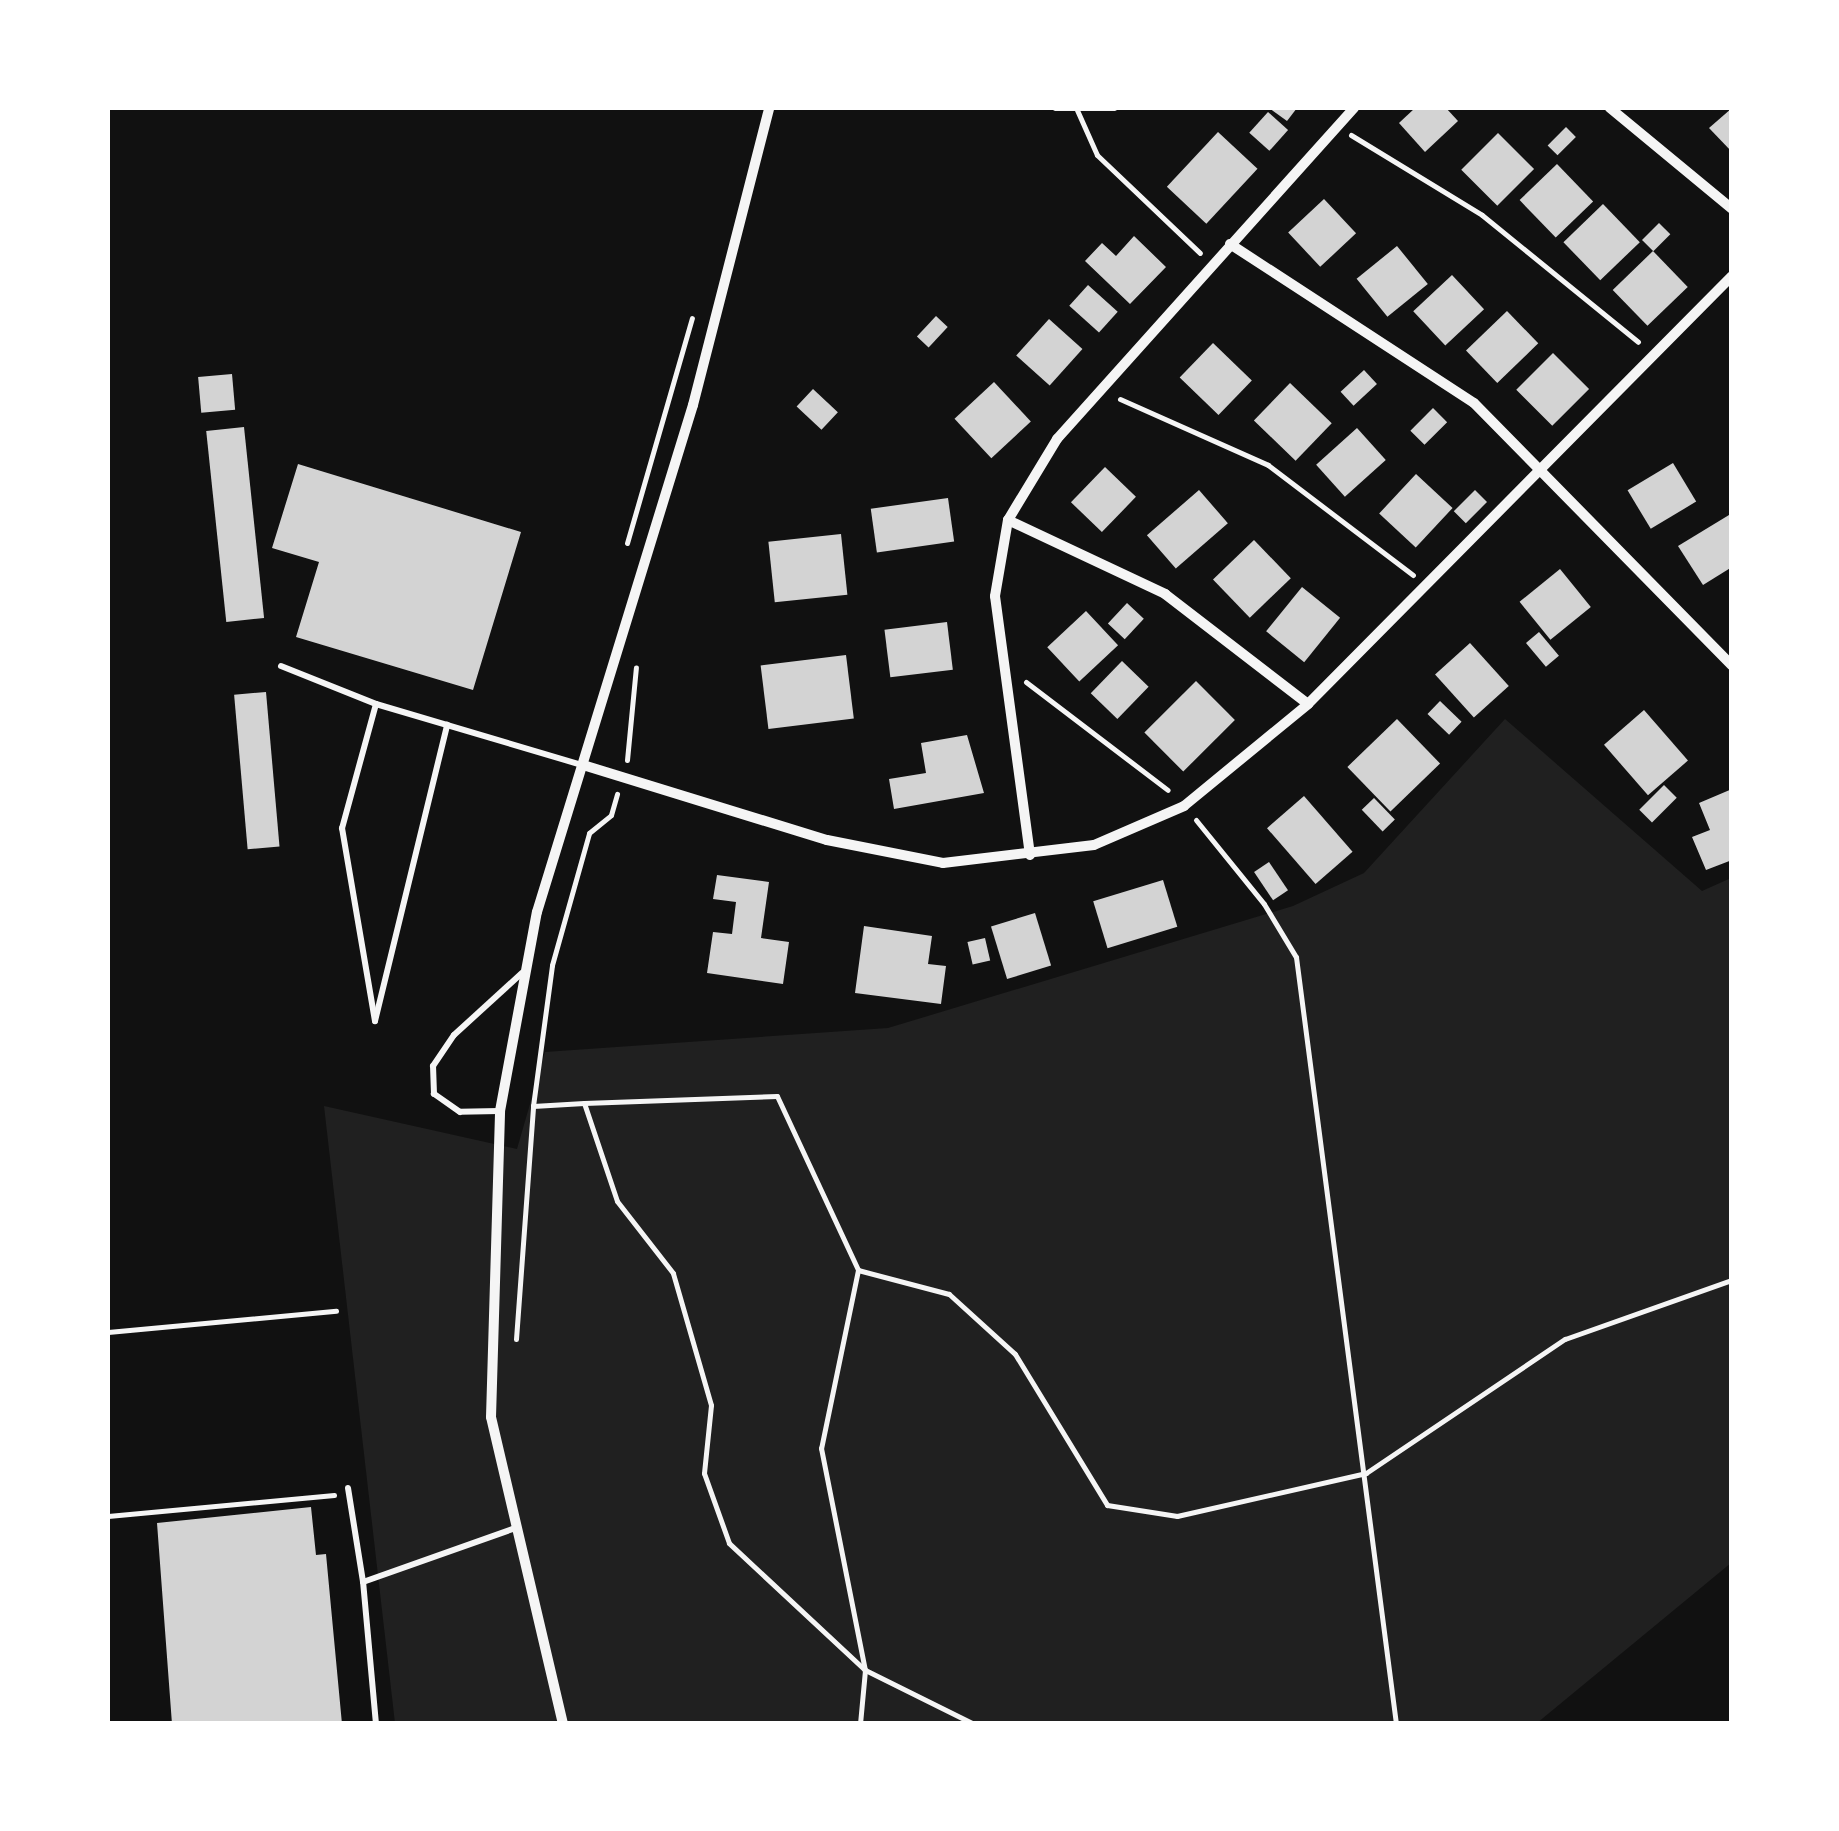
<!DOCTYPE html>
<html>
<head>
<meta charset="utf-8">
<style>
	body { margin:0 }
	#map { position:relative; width:1839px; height:1831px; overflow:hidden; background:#111; font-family:"Open Sans",sans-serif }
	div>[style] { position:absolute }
	.green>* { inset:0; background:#202020 }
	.building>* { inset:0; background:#d3d3d3; transform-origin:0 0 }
	.path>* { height:5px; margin:-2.5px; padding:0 2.5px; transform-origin:2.5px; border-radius:2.5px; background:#f5f5f5 }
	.service>* { height:6px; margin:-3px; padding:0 3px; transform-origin:3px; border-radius:3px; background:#f5f5f5 }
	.minor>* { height:10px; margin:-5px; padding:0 5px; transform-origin:5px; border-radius:5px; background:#f5f5f5 }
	span { translate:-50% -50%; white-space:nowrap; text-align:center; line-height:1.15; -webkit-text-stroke:8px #fff; paint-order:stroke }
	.frame { position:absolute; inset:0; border:110px solid #fff; pointer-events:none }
</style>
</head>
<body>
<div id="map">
	<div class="green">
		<div style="clip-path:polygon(1505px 719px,1702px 891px,1731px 878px,1731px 1563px,1537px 1723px,395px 1723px,324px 1106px,517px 1149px,545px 1052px,888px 1028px,1293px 906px,1364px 873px)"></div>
	</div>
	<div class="building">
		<div style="clip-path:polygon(1269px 108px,1297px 108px,1287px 121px)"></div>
		<div style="clip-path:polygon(1415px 108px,1446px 108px,1458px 121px,1425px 152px,1399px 123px)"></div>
		<div style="clip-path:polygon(1732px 108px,1732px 152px,1709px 128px)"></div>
		<div style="left:1268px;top:112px;width:27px;height:28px;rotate:42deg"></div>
		<div style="left:1566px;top:127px;width:14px;height:26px;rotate:45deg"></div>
		<div style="left:1218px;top:132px;width:54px;height:75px;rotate:43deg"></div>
		<div style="left:1498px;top:133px;width:51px;height:52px;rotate:45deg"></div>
		<div style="left:1557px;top:164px;width:52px;height:52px;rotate:46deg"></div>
		<div style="left:1324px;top:199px;width:47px;height:49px;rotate:47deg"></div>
		<div style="left:1603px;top:204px;width:53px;height:55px;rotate:46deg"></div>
		<div style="left:1659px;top:223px;width:16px;height:24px;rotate:45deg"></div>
		<div style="clip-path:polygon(1134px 236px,1166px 267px,1130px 304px,1085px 261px,1102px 243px,1116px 256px)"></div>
		<div style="left:1397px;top:246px;width:49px;height:52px;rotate:51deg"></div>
		<div style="left:1653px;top:251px;width:50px;height:56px;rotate:46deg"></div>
		<div style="left:1452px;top:275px;width:47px;height:53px;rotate:47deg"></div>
		<div style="left:1088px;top:285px;width:40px;height:28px;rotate:42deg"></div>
		<div style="left:1507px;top:311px;width:45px;height:57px;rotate:46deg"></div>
		<div style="left:936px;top:316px;width:16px;height:28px;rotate:43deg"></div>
		<div style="left:1049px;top:319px;width:45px;height:49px;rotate:42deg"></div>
		<div style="left:1213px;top:343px;width:54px;height:48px;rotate:44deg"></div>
		<div style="left:1553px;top:353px;width:51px;height:52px;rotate:45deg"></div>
		<div style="left:1364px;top:370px;width:19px;height:32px;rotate:47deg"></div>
		<div style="left:232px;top:374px;width:36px;height:34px;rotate:85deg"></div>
		<div style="left:994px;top:382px;width:54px;height:54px;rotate:47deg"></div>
		<div style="left:1290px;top:383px;width:58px;height:52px;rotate:44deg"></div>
		<div style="left:813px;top:389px;width:34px;height:24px;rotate:43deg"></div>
		<div style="left:1433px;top:408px;width:20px;height:32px;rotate:45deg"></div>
		<div style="left:244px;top:427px;width:192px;height:38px;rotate:84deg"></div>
		<div style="left:1357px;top:428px;width:43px;height:55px;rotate:48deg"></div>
		<div style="left:1673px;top:463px;width:45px;height:53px;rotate:59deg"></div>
		<div style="clip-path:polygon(298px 464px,521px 532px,473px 690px,296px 637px,319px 562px,272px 548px)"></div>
		<div style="left:1105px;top:467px;width:43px;height:49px;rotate:44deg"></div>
		<div style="left:1416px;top:474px;width:50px;height:54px;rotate:43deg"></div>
		<div style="left:1199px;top:490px;width:44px;height:69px;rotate:49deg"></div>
		<div style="left:1475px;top:490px;width:17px;height:30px;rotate:45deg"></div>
		<div style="left:948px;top:498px;width:44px;height:78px;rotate:82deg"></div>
		<div style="clip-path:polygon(1729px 515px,1732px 567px,1703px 585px,1678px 546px)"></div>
		<div style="left:841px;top:534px;width:61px;height:73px;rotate:84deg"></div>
		<div style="left:1254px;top:540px;width:53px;height:57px;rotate:46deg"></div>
		<div style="left:1560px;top:569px;width:49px;height:52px;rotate:51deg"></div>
		<div style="left:1302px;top:587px;width:49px;height:57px;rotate:39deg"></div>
		<div style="left:1127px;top:603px;width:23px;height:28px;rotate:43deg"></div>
		<div style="left:1086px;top:611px;width:47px;height:53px;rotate:47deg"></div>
		<div style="left:947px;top:622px;width:48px;height:63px;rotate:83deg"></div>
		<div style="left:1539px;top:632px;width:31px;height:17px;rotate:50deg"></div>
		<div style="left:1470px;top:643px;width:58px;height:47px;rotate:48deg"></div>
		<div style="left:846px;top:655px;width:64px;height:86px;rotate:83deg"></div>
		<div style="left:1122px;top:661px;width:37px;height:45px;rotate:44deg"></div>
		<div style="left:1196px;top:681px;width:55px;height:73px;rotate:45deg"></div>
		<div style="left:266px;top:692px;width:155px;height:32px;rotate:85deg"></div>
		<div style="left:1440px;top:701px;width:30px;height:18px;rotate:44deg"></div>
		<div style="left:1644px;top:710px;width:67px;height:53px;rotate:49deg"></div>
		<div style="left:1397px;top:719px;width:62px;height:69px;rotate:46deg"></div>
		<div style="clip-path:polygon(967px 735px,984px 793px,894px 809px,889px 779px,926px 773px,921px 743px)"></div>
		<div style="left:1664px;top:785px;width:18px;height:35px;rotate:45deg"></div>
		<div style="clip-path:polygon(1732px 789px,1732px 860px,1706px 870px,1692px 837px,1710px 830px,1699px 803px)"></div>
		<div style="left:1304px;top:796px;width:74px;height:49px;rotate:49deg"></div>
		<div style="left:1374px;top:798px;width:30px;height:17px;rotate:46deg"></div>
		<div style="left:1269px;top:862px;width:34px;height:18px;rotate:56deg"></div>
		<div style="clip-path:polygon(717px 875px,769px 882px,761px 938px,789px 942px,783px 984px,707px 973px,713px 932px,732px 934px,736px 902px,713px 899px)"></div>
		<div style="left:1163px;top:880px;width:49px;height:73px;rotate:73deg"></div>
		<div style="left:1035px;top:913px;width:55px;height:46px;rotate:73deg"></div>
		<div style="clip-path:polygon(864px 926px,932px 936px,928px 964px,946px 966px,941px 1004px,855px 993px)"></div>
		<div style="left:985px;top:938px;width:23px;height:18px;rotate:77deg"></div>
		<div style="clip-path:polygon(311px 1507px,316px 1555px,326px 1554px,342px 1724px,172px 1724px,157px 1523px)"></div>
	</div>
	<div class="path">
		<div style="left:1055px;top:108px;width:59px"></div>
		<div style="left:1077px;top:110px;width:49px;rotate:66deg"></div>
		<div style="left:1097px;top:155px;width:142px;rotate:43.6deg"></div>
		<div style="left:1351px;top:135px;width:153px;rotate:31.4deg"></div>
		<div style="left:1482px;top:215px;width:201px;rotate:39.1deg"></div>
		<div style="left:1732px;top:362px;width:4px;rotate:90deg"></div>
		<div style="left:1120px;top:399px;width:162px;rotate:24deg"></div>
		<div style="left:1268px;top:465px;width:182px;rotate:37.2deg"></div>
		<div style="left:627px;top:543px;width:234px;rotate:-73.9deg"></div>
		<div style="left:1026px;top:682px;width:178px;rotate:37.3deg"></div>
		<div style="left:627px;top:760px;width:93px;rotate:-84.5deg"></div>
		<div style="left:1196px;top:820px;width:108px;rotate:51deg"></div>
		<div style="left:1264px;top:904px;width:62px;rotate:58.9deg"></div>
		<div style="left:1296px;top:957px;width:773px;rotate:82.57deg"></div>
		<div style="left:533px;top:1106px;width:51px;rotate:-3.4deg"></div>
		<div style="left:858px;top:1270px;width:182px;rotate:101.7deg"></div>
		<div style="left:821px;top:1448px;width:226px;rotate:78.8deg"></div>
		<div style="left:865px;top:1670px;width:54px;rotate:95.3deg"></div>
		<div style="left:108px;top:1332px;width:229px;rotate:-5.3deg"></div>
		<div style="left:516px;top:1339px;width:234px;rotate:-85.8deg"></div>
		<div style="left:533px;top:1106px;width:142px;rotate:-82.3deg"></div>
		<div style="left:552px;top:965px;width:137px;rotate:-74.3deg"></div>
		<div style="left:589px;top:833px;width:28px;rotate:-39deg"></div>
		<div style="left:611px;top:815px;width:22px;rotate:-74deg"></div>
		<div style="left:108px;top:1516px;width:227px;rotate:-5.3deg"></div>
		<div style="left:974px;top:1724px;width:122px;rotate:-153.6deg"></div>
		<div style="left:865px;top:1670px;width:186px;rotate:-137deg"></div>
		<div style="left:729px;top:1543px;width:74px;rotate:-109.7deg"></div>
		<div style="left:704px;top:1473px;width:68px;rotate:-84.1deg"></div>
		<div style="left:711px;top:1405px;width:137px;rotate:-106.1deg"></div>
		<div style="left:673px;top:1273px;width:91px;rotate:-127.9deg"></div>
		<div style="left:617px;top:1201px;width:103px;rotate:-108.6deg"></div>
		<div style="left:584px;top:1103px;width:193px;rotate:-2.1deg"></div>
		<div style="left:777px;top:1096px;width:192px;rotate:65deg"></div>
		<div style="left:858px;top:1270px;width:94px;rotate:14.8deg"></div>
		<div style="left:949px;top:1294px;width:89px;rotate:42.3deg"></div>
		<div style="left:1015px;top:1354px;width:177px;rotate:58.6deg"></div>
		<div style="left:1107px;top:1505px;width:71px;rotate:8.9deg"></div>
		<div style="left:1177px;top:1516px;width:194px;rotate:-12.8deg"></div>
		<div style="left:1366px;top:1473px;width:240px;rotate:-34deg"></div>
		<div style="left:1565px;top:1339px;width:177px;rotate:-19.5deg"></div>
	</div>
	<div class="service">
		<div style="left:281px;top:666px;width:102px;rotate:21.8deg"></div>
		<div style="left:376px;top:704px;width:215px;rotate:16.5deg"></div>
		<div style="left:376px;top:704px;width:129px;rotate:105.3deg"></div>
		<div style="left:342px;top:828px;width:196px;rotate:80.3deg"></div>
		<div style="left:375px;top:1021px;width:305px;rotate:-76.3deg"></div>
		<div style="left:499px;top:1111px;width:39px;rotate:179deg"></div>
		<div style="left:460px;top:1112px;width:32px;rotate:-145deg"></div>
		<div style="left:434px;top:1094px;width:28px;rotate:-92deg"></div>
		<div style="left:433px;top:1066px;width:37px;rotate:-56deg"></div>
		<div style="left:454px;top:1035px;width:92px;rotate:-42.4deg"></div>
		<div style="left:348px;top:1488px;width:95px;rotate:80.9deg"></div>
		<div style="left:376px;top:1724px;width:143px;rotate:-95.2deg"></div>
		<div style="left:363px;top:1582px;width:159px;rotate:-19.5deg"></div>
	</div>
	<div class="minor">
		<div style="left:1610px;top:108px;width:158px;rotate:39.6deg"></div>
		<div style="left:1230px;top:244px;width:291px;rotate:33.1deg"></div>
		<div style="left:1474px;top:403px;width:368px;rotate:45.5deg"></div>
		<div style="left:1008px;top:520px;width:174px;rotate:25.2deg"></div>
		<div style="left:1165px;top:594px;width:180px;rotate:37.6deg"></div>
		<div style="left:583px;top:765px;width:255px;rotate:17.1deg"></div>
		<div style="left:827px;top:840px;width:118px;rotate:11.2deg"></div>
		<div style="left:943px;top:863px;width:152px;rotate:-6.8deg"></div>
		<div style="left:1094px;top:845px;width:98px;rotate:-23.4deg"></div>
		<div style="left:1184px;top:806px;width:161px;rotate:-39.4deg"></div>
		<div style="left:1308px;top:704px;width:602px;rotate:-45.27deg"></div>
		<div style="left:1030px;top:855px;width:261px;rotate:-97.7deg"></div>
		<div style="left:995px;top:596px;width:77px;rotate:-80.3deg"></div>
		<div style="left:1008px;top:520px;width:95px;rotate:-58.8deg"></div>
		<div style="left:1057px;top:439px;width:445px;rotate:-48.1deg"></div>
		<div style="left:563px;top:1724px;width:315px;rotate:-103.2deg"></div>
		<div style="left:491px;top:1417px;width:306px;rotate:-88.3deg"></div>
		<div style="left:500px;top:1111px;width:202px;rotate:-79.5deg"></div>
		<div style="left:537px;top:912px;width:530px;rotate:-72.9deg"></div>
		<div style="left:693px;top:405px;width:307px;rotate:-75.6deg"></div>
	</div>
	<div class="frame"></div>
</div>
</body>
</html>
